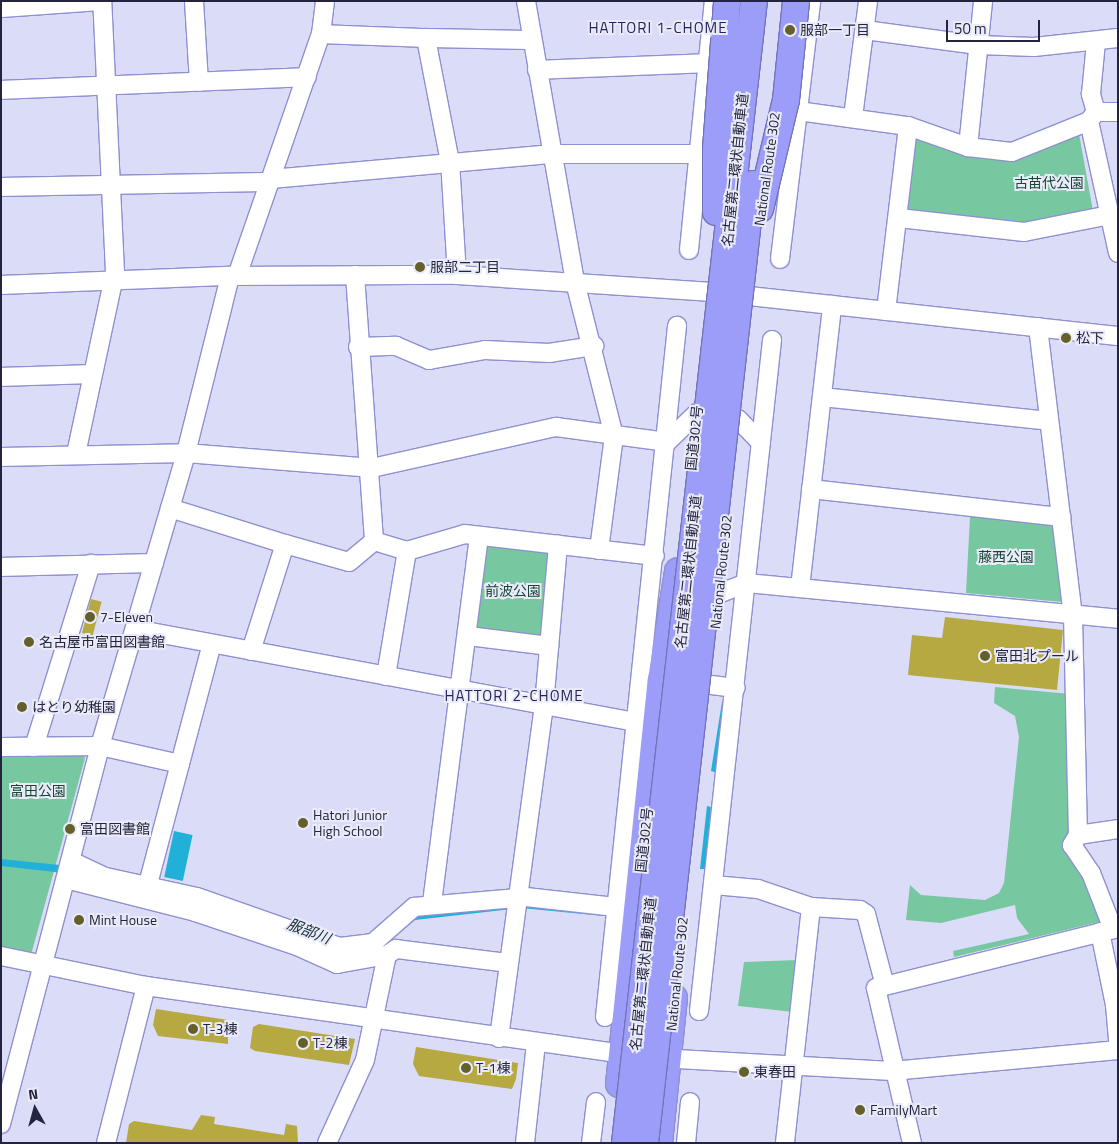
<!DOCTYPE html>
<html>
<head>
<meta charset="utf-8">
<style>
	body { margin:0 }
	#map { position:relative; width:1119px; height:1144px; overflow:hidden; background:#dadcf8; font-family:"Titillium Web","Noto Sans JP",sans-serif }
	div>[style] { position:absolute }
	.green>* { inset:0; background:#77c7a1; transform-origin:0 0 }
	.water>* { inset:0; background:#21b0d7; transform-origin:0 0 }
	.building>* { inset:0; background:#b6a941; transform-origin:0 0 }
	.roads { filter:drop-shadow(1px 0 #8e90d0) drop-shadow(-1px 0 #8e90d0) drop-shadow(0 1px #8e90d0) drop-shadow(0 -1px #8e90d0) }
	.minor>* { height:18px; margin:-9px; padding:0 9px; transform-origin:9px; border-radius:9px; background:#fff }
	.highway>* { height:26px; margin:-13px; padding:0 13px; transform-origin:13px; border-radius:13px; background:#9c9df9 }
	.bridges { filter:drop-shadow(1px 0 #7273b8) drop-shadow(-1px 0 #7273b8) drop-shadow(0 1px #7273b8) drop-shadow(0 -1px #7273b8) }
	.highway-bridge>* { height:26px; margin:-13px; padding:0 13px; transform-origin:13px; border-radius:13px; background:#9c9df9 }
	.dots>* { width:14px; height:14px; translate:-50% -50%; box-sizing:border-box; border:2px solid #e9ebf9; border-radius:50% }
	span { translate:-50% -50%; white-space:nowrap; text-align:center; line-height:1.15; -webkit-text-stroke:4px #e9ebf9; paint-order:stroke }
	.poi-label { font-size:14px; color:#24243e }
	.left { translate:0 -50%; text-align:left }
	.street-label { font-size:14px; color:#24243e }
	.park-label { font-size:14px; color:#174632 }
	.neighbourhood-label { font-size:15px; color:#272359; letter-spacing:1px }
	.water-label { font-size:15px; color:#182e35; font-style:italic }
	.frame { position:absolute; inset:0; border:2px solid #24243e; pointer-events:none }
	.north { position:absolute; left:10px; top:1084px; width:50px; height:50px; -webkit-text-stroke:4px #e9ebf9; paint-order:stroke; rotate:353deg; font-size:14px; font-weight:700; line-height:20px; text-align:center; color:#24243e }
	.north::after { content:''; display:block; margin:auto; width:18px; height:22px; background:#24243e; clip-path:polygon(50% 0,100% 100%,50% 72%,0 100%) }
	.scale { position:absolute; left:946px; top:20px; width:94px; height:22px; box-sizing:border-box; border:2px solid #24243e; border-top:0; padding-left:6px; font-size:15px; line-height:18px; white-space:nowrap; color:#24243e; -webkit-text-stroke:4px #e9ebf9; paint-order:stroke }
</style>
</head>
<body>
<div id="map">
	<div class="green">
		<div style="clip-path:polygon(1079px 134px,1093px 211px,1024px 227px,908px 213px,904px 207px,916px 135px,967px 153px)"></div>
		<div style="clip-path:polygon(975px 514px,1057px 525px,1063px 602px,966px 593px,970px 517px)"></div>
		<div style="left:484px;top:544px;width:68px;height:87px;rotate:7deg"></div>
		<div style="clip-path:polygon(995px 687px,1070px 694px,1073px 832px,1107px 920px,954px 957px,953px 951px,1029px 934px,1017px 918px,1015px 905px,941px 923px,906px 920px,910px 885px,921px 895px,985px 900px,999px 893px,1004px 883px,1019px 737px,1015px 716px,994px 703px)"></div>
		<div style="clip-path:polygon(81px 752px,85px 758px,31px 955px,1px 949px,1px 753px)"></div>
		<div style="clip-path:polygon(799px 960px,793px 1012px,738px 1006px,744px 962px)"></div>
	</div>
	<div class="water">
		<div style="clip-path:polygon(722px 702px,726px 702px,724px 719px,715px 772px,711px 771px)"></div>
		<div style="clip-path:polygon(707px 806px,711px 807px,705px 869px,700px 869px)"></div>
		<div style="left:174px;top:831px;width:19px;height:47px;rotate:12deg"></div>
		<div style="clip-path:polygon(1px 859px,79px 867px,106px 880px,195px 900px,341px 953px,371px 949px,412px 915px,434px 909px,524px 901px,604px 910px,604px 916px,521px 908px,415px 920px,373px 954px,341px 959px,196px 908px,55px 872px,1px 866px)"></div>
	</div>
	<div class="building">
		<div style="left:91px;top:599px;width:11px;height:35px;rotate:15deg"></div>
		<div style="clip-path:polygon(945px 617px,1063px 630px,1057px 690px,908px 675px,912px 635px,942px 638px)"></div>
		<div style="clip-path:polygon(156px 1009px,228px 1020px,228px 1044px,158px 1036px,153px 1025px)"></div>
		<div style="clip-path:polygon(259px 1024px,355px 1039px,349px 1065px,255px 1051px,250px 1048px,253px 1027px)"></div>
		<div style="clip-path:polygon(416px 1047px,518px 1063px,516px 1079px,512px 1089px,419px 1076px,413px 1064px)"></div>
		<div style="clip-path:polygon(201px 1115px,215px 1117px,214px 1124px,284px 1135px,286px 1124px,297px 1126px,298px 1143px,126px 1143px,129px 1124px,134px 1121px,192px 1130px)"></div>
	</div>
	<div class="roads">
		<div class="minor">
			<div style="left:194px;top:1px;width:81px;rotate:86.5deg"></div>
			<div style="left:526px;top:1px;width:285px;rotate:80.1deg"></div>
			<div style="left:575px;top:282px;width:159px;rotate:75.8deg"></div>
			<div style="left:614px;top:436px;width:115px;rotate:97.5deg"></div>
			<div style="left:1px;top:8px;width:101px;rotate:-4deg"></div>
			<div style="left:865px;top:30px;width:114px;rotate:7.6deg"></div>
			<div style="left:978px;top:45px;width:56px;rotate:2deg"></div>
			<div style="left:1034px;top:47px;width:84px;rotate:-6.1deg"></div>
			<div style="left:321px;top:34px;width:105px;rotate:2.2deg"></div>
			<div style="left:537px;top:70px;width:171px;rotate:-2.3deg"></div>
			<div style="left:1px;top:90px;width:306px;rotate:-2.4deg"></div>
			<div style="left:798px;top:111px;width:111px;rotate:7.8deg"></div>
			<div style="left:908px;top:126px;width:64px;rotate:19.3deg"></div>
			<div style="left:968px;top:147px;width:44px;rotate:6.5deg"></div>
			<div style="left:1012px;top:152px;width:83px;rotate:-21.9deg"></div>
			<div style="left:1089px;top:121px;width:11px;rotate:-52deg"></div>
			<div style="left:1096px;top:112px;width:22px"></div>
			<div style="left:1096px;top:112px;width:19px;rotate:-106deg"></div>
			<div style="left:1091px;top:94px;width:52px;rotate:-84.5deg"></div>
			<div style="left:853px;top:117px;width:117px;rotate:-82.6deg"></div>
			<div style="left:1089px;top:121px;width:135px;rotate:77.6deg"></div>
			<div style="left:968px;top:147px;width:147px;rotate:-84.1deg"></div>
			<div style="left:271px;top:179px;width:283px;rotate:-5.1deg"></div>
			<div style="left:553px;top:154px;width:145px"></div>
			<div style="left:1px;top:187px;width:268px;rotate:-1.1deg"></div>
			<div style="left:899px;top:218px;width:126px;rotate:6.4deg"></div>
			<div style="left:1024px;top:232px;width:88px;rotate:-11.2deg"></div>
			<div style="left:689px;top:250px;width:250px;rotate:-84.3deg"></div>
			<div style="left:780px;top:259px;width:260px;rotate:-83.1deg"></div>
			<div style="left:355px;top:275px;width:267px;rotate:85.9deg"></div>
			<div style="left:457px;top:275px;width:113px;rotate:-93.5deg"></div>
			<div style="left:450px;top:162px;width:126px;rotate:-101deg"></div>
			<div style="left:426px;top:38px;width:105px;rotate:1.1deg"></div>
			<div style="left:237px;top:276px;width:256px;rotate:-70.9deg"></div>
			<div style="left:321px;top:34px;width:33px;rotate:-83deg"></div>
			<div style="left:1px;top:285px;width:229px;rotate:-2.3deg"></div>
			<div style="left:230px;top:276px;width:227px;rotate:-0.3deg"></div>
			<div style="left:457px;top:275px;width:256px;rotate:3.8deg"></div>
			<div style="left:712px;top:292px;width:408px;rotate:6.2deg"></div>
			<div style="left:886px;top:311px;width:186px;rotate:-83.2deg"></div>
			<div style="left:1038px;top:327px;width:290px;rotate:83.1deg"></div>
			<div style="left:1073px;top:615px;width:220px;rotate:88.7deg"></div>
			<div style="left:1078px;top:835px;width:40px;rotate:-8.5deg"></div>
			<div style="left:358px;top:347px;width:38px;rotate:-2deg"></div>
			<div style="left:396px;top:346px;width:36px;rotate:23deg"></div>
			<div style="left:429px;top:360px;width:57px;rotate:-10.1deg"></div>
			<div style="left:485px;top:350px;width:64px;rotate:2.7deg"></div>
			<div style="left:549px;top:353px;width:46px;rotate:-8.8deg"></div>
			<div style="left:1px;top:377px;width:91px;rotate:-1.9deg"></div>
			<div style="left:822px;top:397px;width:228px;rotate:6deg"></div>
			<div style="left:738px;top:419px;width:33px;rotate:46deg"></div>
			<div style="left:76px;top:454px;width:186px;rotate:-77.9deg"></div>
			<div style="left:115px;top:272px;width:271px;rotate:-92.7deg"></div>
			<div style="left:1px;top:457px;width:185px;rotate:-1.2deg"></div>
			<div style="left:186px;top:453px;width:187px;rotate:4.6deg"></div>
			<div style="left:372px;top:468px;width:189px;rotate:-12.6deg"></div>
			<div style="left:556px;top:427px;width:112px;rotate:7.7deg"></div>
			<div style="left:667px;top:442px;width:42px;rotate:-44deg"></div>
			<div style="left:811px;top:489px;width:252px;rotate:6.4deg"></div>
			<div style="left:170px;top:508px;width:121px;rotate:17.4deg"></div>
			<div style="left:1px;top:567px;width:153px;rotate:-1.5deg"></div>
			<div style="left:800px;top:588px;width:285px;rotate:-83.5deg"></div>
			<div style="left:718px;top:594px;width:31px;rotate:-21deg"></div>
			<div style="left:747px;top:583px;width:373px;rotate:5.5deg"></div>
			<div style="left:135px;top:629px;width:510px;rotate:10.52deg"></div>
			<div style="left:468px;top:636px;width:82px;rotate:7deg"></div>
			<div style="left:251px;top:651px;width:112px;rotate:-72.4deg"></div>
			<div style="left:285px;top:544px;width:66px;rotate:15.7deg"></div>
			<div style="left:349px;top:562px;width:33px;rotate:-40deg"></div>
			<div style="left:374px;top:541px;width:34px;rotate:17deg"></div>
			<div style="left:407px;top:551px;width:60px;rotate:-16.3deg"></div>
			<div style="left:465px;top:534px;width:191px;rotate:6.6deg"></div>
			<div style="left:386px;top:676px;width:127px;rotate:-80.5deg"></div>
			<div style="left:687px;top:682px;width:49px;rotate:7deg"></div>
			<div style="left:1px;top:747px;width:99px;rotate:-0.6deg"></div>
			<div style="left:100px;top:746px;width:82px;rotate:12.7deg"></div>
			<div style="left:34px;top:747px;width:192px;rotate:-72.7deg"></div>
			<div style="left:1078px;top:835px;width:12px;rotate:121deg"></div>
			<div style="left:1072px;top:845px;width:34px;rotate:56deg"></div>
			<div style="left:1091px;top:873px;width:60px;rotate:68.6deg"></div>
			<div style="left:71px;top:861px;width:38px;rotate:25deg"></div>
			<div style="left:106px;top:877px;width:93px;rotate:12.4deg"></div>
			<div style="left:197px;top:897px;width:151px;rotate:19.3deg"></div>
			<div style="left:340px;top:947px;width:33px;rotate:-7deg"></div>
			<div style="left:373px;top:943px;width:55px;rotate:-41.3deg"></div>
			<div style="left:414px;top:907px;width:103px;rotate:-5deg"></div>
			<div style="left:66px;top:879px;width:133px;rotate:14.3deg"></div>
			<div style="left:195px;top:912px;width:108px;rotate:18.4deg"></div>
			<div style="left:297px;top:946px;width:44px;rotate:24.2deg"></div>
			<div style="left:337px;top:964px;width:51px;rotate:-10.2deg"></div>
			<div style="left:148px;top:884px;width:248px;rotate:-75.1deg"></div>
			<div style="left:714px;top:885px;width:44px;rotate:5.2deg"></div>
			<div style="left:758px;top:889px;width:56px;rotate:18.8deg"></div>
			<div style="left:811px;top:907px;width:237px;rotate:96.3deg"></div>
			<div style="left:517px;top:896px;width:99px;rotate:6.4deg"></div>
			<div style="left:432px;top:903px;width:370px;rotate:-82.7deg"></div>
			<div style="left:811px;top:907px;width:49px;rotate:3.5deg"></div>
			<div style="left:860px;top:910px;width:7px;rotate:34deg"></div>
			<div style="left:866px;top:914px;width:74px;rotate:75.2deg"></div>
			<div style="left:1100px;top:932px;width:75px;rotate:78.4deg"></div>
			<div style="left:1115px;top:1005px;width:37px;rotate:85deg"></div>
			<div style="left:1px;top:956px;width:148px;rotate:11.7deg"></div>
			<div style="left:146px;top:986px;width:492px;rotate:8.1deg"></div>
			<div style="left:699px;top:1011px;width:675px;rotate:-83.79deg"></div>
			<div style="left:605px;top:1017px;width:695px;rotate:-84.05deg"></div>
			<div style="left:499px;top:1038px;width:336px;rotate:-82.3deg"></div>
			<div style="left:544px;top:705px;width:161px;rotate:-85deg"></div>
			<div style="left:659px;top:1058px;width:233px;rotate:3.2deg"></div>
			<div style="left:892px;top:1071px;width:227px;rotate:-5.3deg"></div>
			<div style="left:1px;top:1124px;width:391px;rotate:-75.3deg"></div>
			<div style="left:100px;top:746px;width:305px;rotate:-73.6deg"></div>
			<div style="left:186px;top:453px;width:182px;rotate:-76deg"></div>
			<div style="left:106px;top:1143px;width:162px;rotate:-75.7deg"></div>
			<div style="left:327px;top:1143px;width:91px;rotate:-65.4deg"></div>
			<div style="left:365px;top:1060px;width:107px;rotate:-78.2deg"></div>
			<div style="left:387px;top:955px;width:11px;rotate:-34deg"></div>
			<div style="left:396px;top:949px;width:113px;rotate:7.1deg"></div>
			<div style="left:525px;top:1143px;width:100px;rotate:-83.7deg"></div>
			<div style="left:591px;top:1143px;width:41px;rotate:-83deg"></div>
			<div style="left:686px;top:1143px;width:41px;rotate:-84.4deg"></div>
			<div style="left:912px;top:1143px;width:159px;rotate:-103.1deg"></div>
			<div style="left:876px;top:988px;width:249px;rotate:-13.9deg"></div>
		</div>
		<div class="highway">
			<div style="left:619px;top:1084px;width:406px;rotate:-84.1deg"></div>
			<div style="left:661px;top:680px;width:110px;rotate:-81.1deg"></div>
			<div style="left:659px;top:1143px;width:146px;rotate:-84.1deg"></div>
		</div>
	</div>
	<div class="bridges">
		<div class="highway-bridge">
			<div style="left:760px;top:209px;width:112px;rotate:-76.6deg"></div>
			<div style="left:786px;top:100px;width:100px;rotate:-84.2deg"></div>
			<div style="left:716px;top:212px;width:63px;rotate:-90deg"></div>
			<div style="left:716px;top:149px;width:148px;rotate:-85.7deg"></div>
			<div style="left:625px;top:1143px;width:1149px;rotate:-83.56deg"></div>
			<div style="left:645px;top:1143px;width:965px;rotate:-83.63deg"></div>
		</div>
	</div>
	<div class="dots">
		<div style="left:790px;top:30px;background:#655f2b"></div>
		<div style="left:420px;top:267px;background:#655f2b"></div>
		<div style="left:1066px;top:338px;background:#655f2b"></div>
		<div style="left:90px;top:617px;background:#655f2b"></div>
		<div style="left:29px;top:642px;background:#655f2b"></div>
		<div style="left:985px;top:656px;background:#655f2b"></div>
		<div style="left:22px;top:707px;background:#655f2b"></div>
		<div style="left:303px;top:823px;background:#655f2b"></div>
		<div style="left:70px;top:829px;background:#655f2b"></div>
		<div style="left:79px;top:920px;background:#655f2b"></div>
		<div style="left:193px;top:1029px;background:#655f2b"></div>
		<div style="left:303px;top:1043px;background:#655f2b"></div>
		<div style="left:466px;top:1068px;background:#655f2b"></div>
		<div style="left:744px;top:1072px;background:#655f2b"></div>
		<div style="left:860px;top:1110px;background:#655f2b"></div>
	</div>
	<div class="poi-label">
		<span class="left" style="left:800px;top:30px">服部一丁目</span>
		<span class="left" style="left:430px;top:267px">服部二丁目</span>
		<span class="left" style="left:1076px;top:338px">松下</span>
		<span class="left" style="left:100px;top:617px">7-Eleven</span>
		<span class="left" style="left:39px;top:642px">名古屋市富田図書館</span>
		<span class="left" style="left:995px;top:656px">富田北プール</span>
		<span class="left" style="left:32px;top:707px">はとり幼稚園</span>
		<span class="left" style="left:313px;top:823px">Hatori Junior<br>High School</span>
		<span class="left" style="left:80px;top:829px">富田図書館</span>
		<span class="left" style="left:89px;top:920px">Mint House</span>
		<span class="left" style="left:203px;top:1029px">T-3棟</span>
		<span class="left" style="left:313px;top:1043px">T-2棟</span>
		<span class="left" style="left:476px;top:1068px">T-1棟</span>
		<span class="left" style="left:754px;top:1072px">東春田</span>
		<span class="left" style="left:870px;top:1110px">FamilyMart</span>
	</div>
	<div class="street-label">
		<span style="left:767px;top:169px;rotate:-82deg">National Route 302</span>
		<span style="left:735px;top:170px;rotate:-84deg">名古屋第二環状自動車道</span>
		<span style="left:694px;top:438px;rotate:-84deg">国道302号</span>
		<span style="left:688px;top:572px;rotate:-84deg">名古屋第二環状自動車道</span>
		<span style="left:721px;top:572px;rotate:-84deg">National Route 302</span>
		<span style="left:644px;top:840px;rotate:-84deg">国道302号</span>
		<span style="left:643px;top:974px;rotate:-84deg">名古屋第二環状自動車道</span>
		<span style="left:677px;top:974px;rotate:-84deg">National Route 302</span>
	</div>
	<div class="park-label">
		<span style="left:1049px;top:183px">古苗代公園</span>
		<span style="left:1006px;top:557px">藤西公園</span>
		<span style="left:513px;top:591px">前波公園</span>
		<span style="left:38px;top:791px">富田公園</span>
	</div>
	<div class="neighbourhood-label">
		<span style="left:658px;top:28px">HATTORI 1-CHOME</span>
		<span style="left:514px;top:696px">HATTORI 2-CHOME</span>
	</div>
	<div class="water-label">
		<span style="left:309px;top:931px;rotate:21deg">服部川</span>
	</div>
	<div class="frame"></div>
	<div class="north">N</div>
	<div class="scale">50 m</div>
</div>
</body>
</html>
